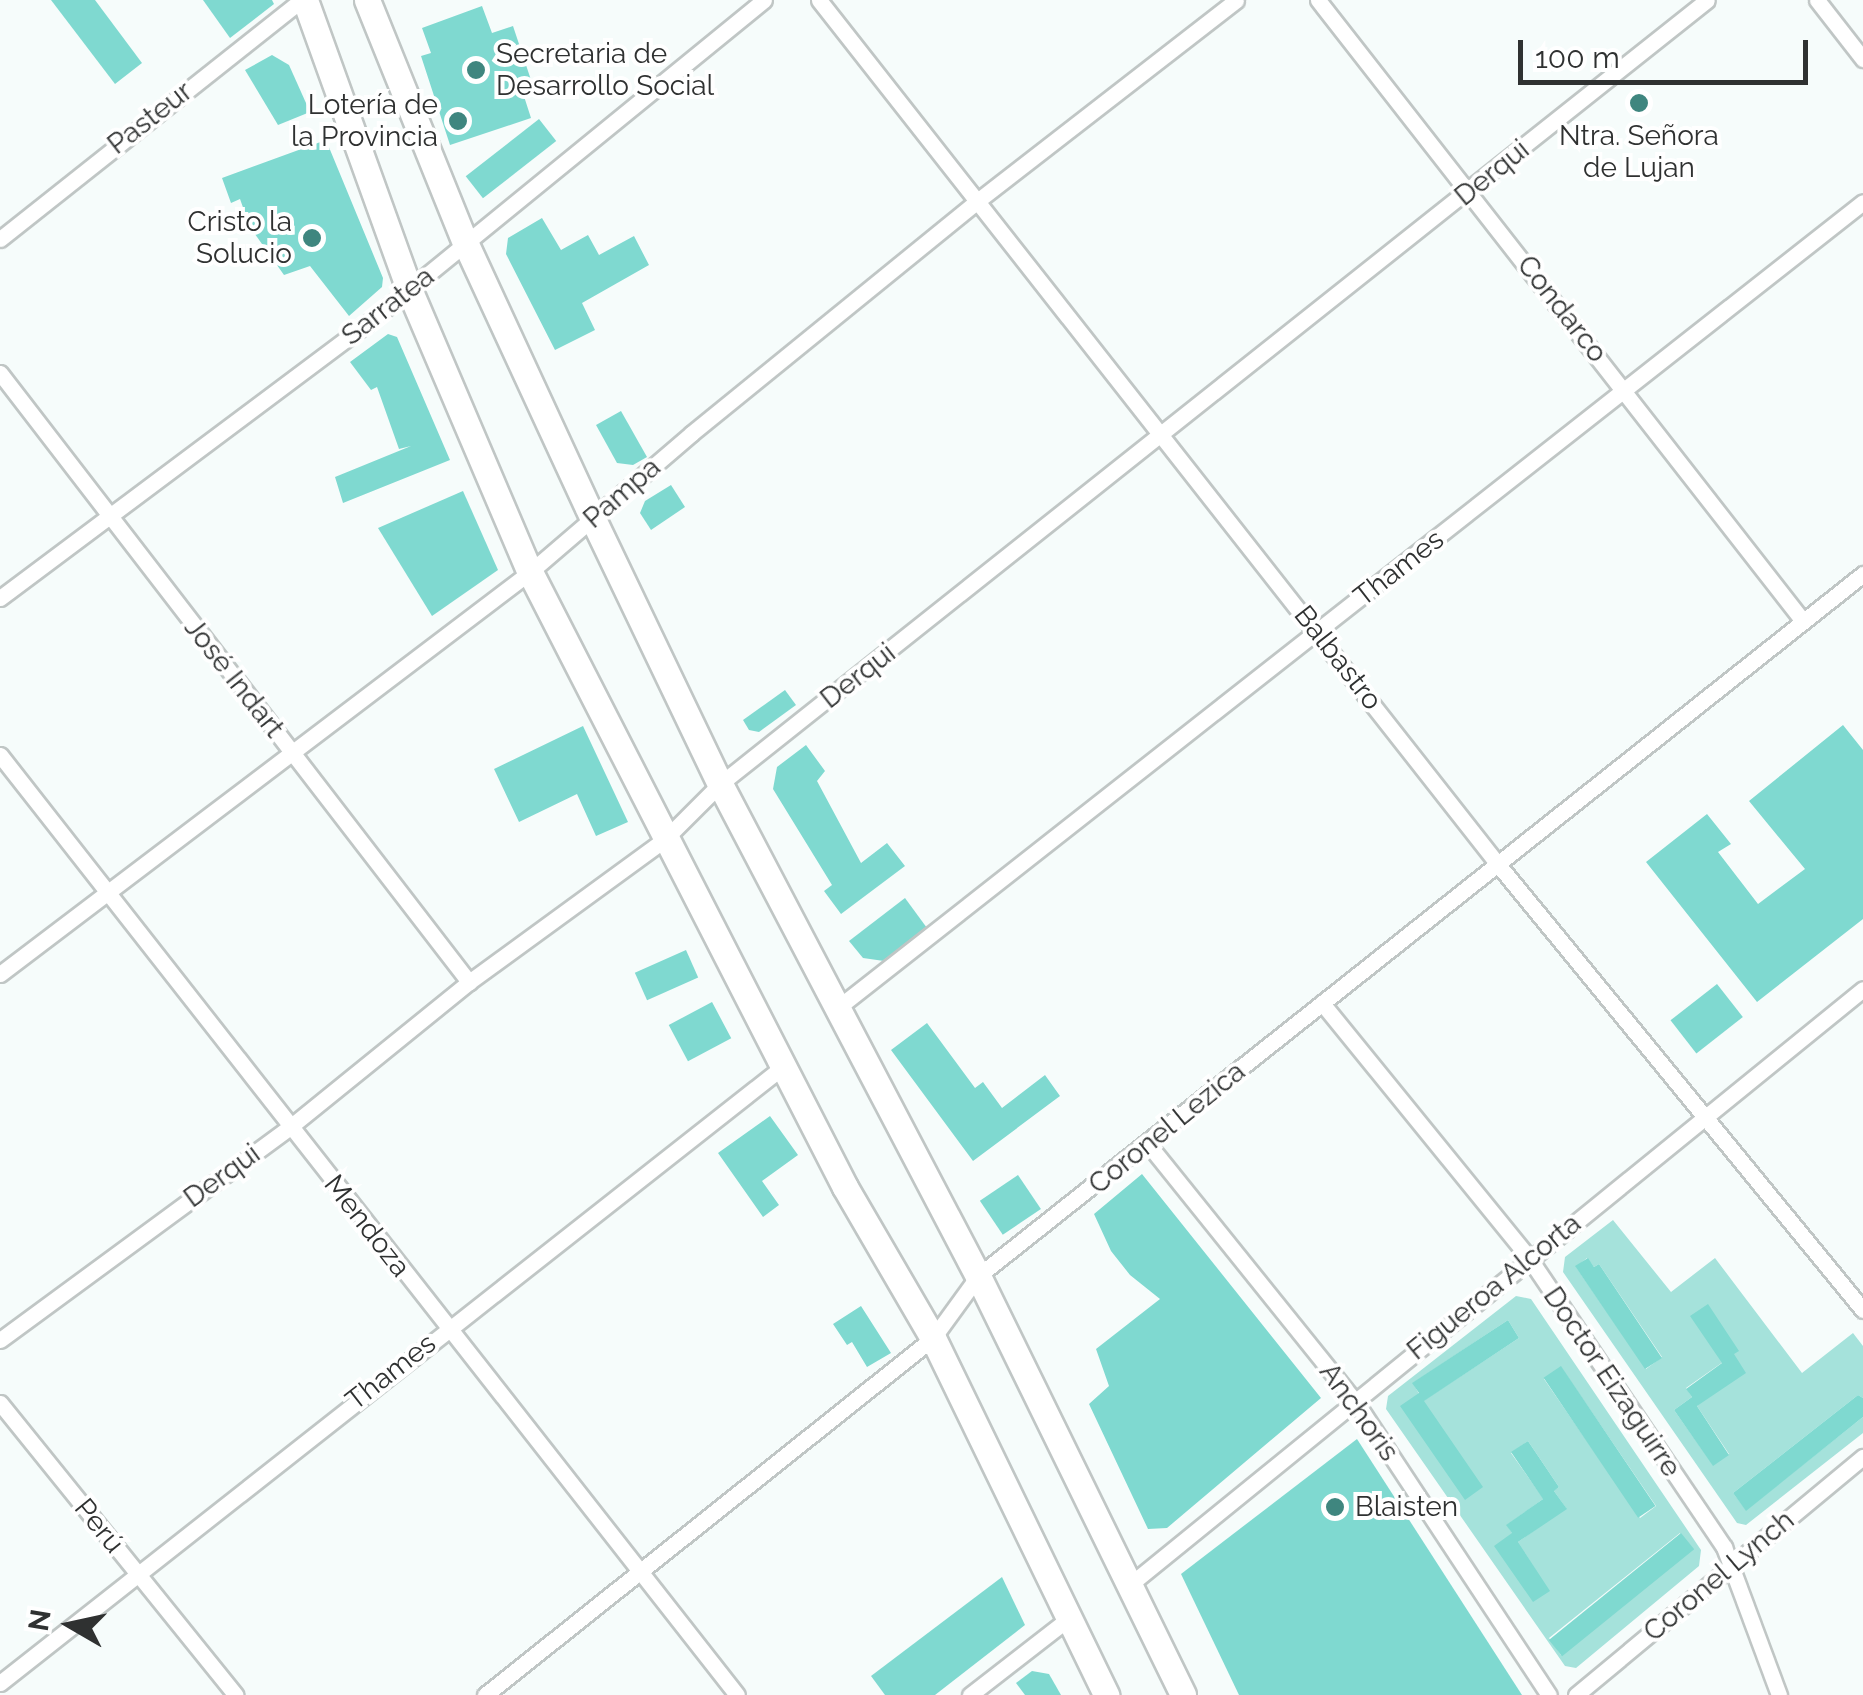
<!DOCTYPE html>
<html>
<head>
<meta charset="utf-8">
<style>
	body { margin:0 }
	#map { position:relative; width:1863px; height:1695px; overflow:hidden; background:#f6fcfb; font-family:Raleway,sans-serif }
	div>[style] { position:absolute }
	.green>* { inset:0; background:#a5e2db }
	.building>* { inset:0; background:#7fd9d0; transform-origin:0 0 }
	.roads { filter:drop-shadow(2px 0 #c0c6c5) drop-shadow(-2px 0 #c0c6c5) drop-shadow(0 2px #c0c6c5) drop-shadow(0 -2px #c0c6c5) }
	.minor>* { height:15px; margin:-7.5px; padding:0 7.5px; transform-origin:7.5px; border-radius:7.5px; background:#fff }
	.trunk>* { height:25px; margin:-12.5px; padding:0 12.5px; transform-origin:12.5px; border-radius:12.5px; background:#fff }
	.dots>* { width:28px; height:28px; translate:-50% -50%; box-sizing:border-box; border:5px solid #fff; border-radius:50% }
	span { translate:-50% -50%; white-space:nowrap; text-align:center; line-height:1.15; -webkit-text-stroke:8px #fff; paint-order:stroke }
	.poi-label { font-size:28px; color:#2f3131 }
	.left { translate:0 -50%; text-align:left }
	.right { translate:-100% -50%; text-align:right }
	.street-label { font-size:28px; color:#2f3131 }
	.north { position:absolute; left:20px; top:1575px; width:100px; height:100px; -webkit-text-stroke:8px #fff; paint-order:stroke; rotate:279deg; font-size:28px; font-weight:700; line-height:40px; text-align:center; color:#2f3131 }
	.north::after { content:''; display:block; margin:auto; width:35px; height:45px; background:#2f3131; clip-path:polygon(50% 0,100% 100%,50% 72%,0 100%) }
	.scale { position:absolute; left:1518px; top:40px; width:290px; height:45px; box-sizing:border-box; border:5px solid #2f3131; border-top:0; padding-left:12px; font-size:30px; line-height:35px; white-space:nowrap; color:#2f3131; -webkit-text-stroke:8px #fff; paint-order:stroke }
</style>
</head>
<body>
<div id="map">
	<div class="green">
		<div style="clip-path:polygon(evenodd,1613px 1220px,1671px 1292px,1715px 1258px,1802px 1373px,1853px 1333px,1863px 1346px,1863px 1398px,1858px 1395px,1733px 1493px,1746px 1510px,1863px 1417px,1863px 1433px,1746px 1525px,1737px 1523px,1563px 1272px,1565px 1257px,1613px 1220px,1587px 1258px,1594px 1267px,1599px 1264px,1662px 1357px,1646px 1369px,1576px 1267px,1587px 1258px,1613px 1220px,1733px 1355px,1697px 1406px,1729px 1454px,1713px 1465px,1674px 1410px,1692px 1397px,1686px 1388px,1733px 1355px)"></div>
		<div style="clip-path:polygon(evenodd,1516px 1296px,1531px 1299px,1701px 1550px,1699px 1566px,1576px 1668px,1565px 1666px,1386px 1409px,1388px 1396px,1516px 1296px,1508px 1320px,1519px 1338px,1423px 1401px,1413px 1383px,1508px 1320px,1516px 1296px,1561px 1367px,1656px 1506px,1640px 1518px,1544px 1379px,1561px 1367px,1516px 1296px,1528px 1441px,1559px 1487px,1543px 1498px,1511px 1453px,1528px 1441px,1516px 1296px,1554px 1491px,1566px 1508px,1518px 1542px,1549px 1591px,1507px 1525px,1554px 1491px,1516px 1296px,1680px 1533px,1693px 1549px,1561px 1655px,1549px 1638px,1680px 1533px)"></div>
	</div>
	<div class="building">
		<div style="clip-path:polygon(51px 0,95px 0,142px 63px,115px 84px)"></div>
		<div style="clip-path:polygon(203px 0,272px 0,274px 4px,230px 38px)"></div>
		<div style="clip-path:polygon(482px 6px,492px 33px,513px 26px,532px 83px,521px 87px,531px 118px,450px 145px,421px 56px,431px 53px,422px 28px)"></div>
		<div style="clip-path:polygon(272px 55px,289px 65px,310px 112px,278px 125px,245px 70px)"></div>
		<div style="left:539px;top:119px;width:28px;height:93px;rotate:52deg"></div>
		<div style="clip-path:polygon(326px 140px,383px 278px,382px 287px,349px 316px,310px 266px,284px 275px,250px 227px,240px 199px,231px 203px,222px 178px)"></div>
		<div style="clip-path:polygon(542px 218px,561px 250px,588px 235px,599px 255px,634px 236px,649px 265px,582px 303px,595px 330px,555px 350px,506px 254px,508px 238px)"></div>
		<div style="clip-path:polygon(388px 334px,397px 337px,450px 460px,343px 503px,335px 477px,411px 446px,399px 449px,377px 387px,371px 390px,350px 362px)"></div>
		<div style="clip-path:polygon(621px 411px,647px 457px,633px 465px,617px 463px,596px 425px)"></div>
		<div style="clip-path:polygon(671px 485px,685px 507px,651px 530px,640px 513px,645px 501px)"></div>
		<div style="clip-path:polygon(463px 491px,498px 570px,432px 616px,378px 528px)"></div>
		<div style="clip-path:polygon(785px 690px,796px 705px,759px 732px,749px 730px,743px 720px)"></div>
		<div style="clip-path:polygon(1843px 725px,1863px 750px,1863px 919px,1757px 1002px,1646px 862px,1707px 814px,1731px 844px,1718px 852px,1758px 904px,1805px 869px,1749px 801px)"></div>
		<div style="clip-path:polygon(583px 726px,628px 822px,596px 836px,577px 794px,519px 822px,494px 769px)"></div>
		<div style="clip-path:polygon(806px 745px,825px 771px,817px 781px,861px 863px,887px 843px,905px 866px,841px 914px,824px 891px,832px 885px,773px 789px,777px 767px)"></div>
		<div style="clip-path:polygon(905px 898px,927px 928px,884px 961px,863px 958px,849px 941px)"></div>
		<div style="left:686px;top:950px;width:30px;height:56px;rotate:66deg"></div>
		<div style="left:1717px;top:984px;width:42px;height:59px;rotate:52deg"></div>
		<div style="left:712px;top:1002px;width:41px;height:49px;rotate:62deg"></div>
		<div style="clip-path:polygon(927px 1023px,975px 1088px,983px 1082px,1002px 1108px,1045px 1075px,1060px 1096px,973px 1161px,891px 1050px)"></div>
		<div style="clip-path:polygon(770px 1116px,798px 1155px,762px 1181px,779px 1205px,763px 1217px,718px 1153px)"></div>
		<div style="clip-path:polygon(1142px 1174px,1321px 1398px,1167px 1528px,1148px 1529px,1089px 1404px,1109px 1386px,1096px 1349px,1160px 1299px,1130px 1275px,1111px 1251px,1094px 1214px)"></div>
		<div style="left:1018px;top:1175px;width:41px;height:46px;rotate:56deg"></div>
		<div style="clip-path:polygon(1588px 1258px,1594px 1267px,1599px 1264px,1662px 1358px,1645px 1369px,1575px 1266px)"></div>
		<div style="clip-path:polygon(1708px 1304px,1739px 1351px,1734px 1354px,1746px 1373px,1697px 1406px,1729px 1455px,1713px 1466px,1674px 1410px,1692px 1397px,1686px 1389px,1722px 1363px,1690px 1316px)"></div>
		<div style="clip-path:polygon(861px 1306px,891px 1353px,867px 1367px,852px 1342px,847px 1345px,833px 1324px)"></div>
		<div style="clip-path:polygon(1508px 1320px,1519px 1338px,1424px 1401px,1483px 1487px,1465px 1500px,1400px 1406px,1419px 1393px,1412px 1383px)"></div>
		<div style="left:1561px;top:1366px;width:169px;height:21px;rotate:56deg"></div>
		<div style="clip-path:polygon(1858px 1395px,1863px 1398px,1863px 1417px,1746px 1511px,1733px 1493px)"></div>
		<div style="clip-path:polygon(1357px 1439px,1522px 1695px,1239px 1695px,1181px 1574px)"></div>
		<div style="clip-path:polygon(1528px 1441px,1559px 1487px,1554px 1491px,1567px 1509px,1518px 1542px,1550px 1591px,1533px 1602px,1494px 1546px,1512px 1533px,1506px 1525px,1543px 1499px,1511px 1452px)"></div>
		<div style="left:1681px;top:1533px;width:21px;height:170px;rotate:51deg"></div>
		<div style="clip-path:polygon(1002px 1577px,1025px 1625px,935px 1695px,885px 1695px,871px 1676px)"></div>
		<div style="clip-path:polygon(1032px 1671px,1049px 1674px,1061px 1695px,1025px 1695px,1016px 1683px)"></div>
	</div>
	<div class="roads">
		<div class="minor">
			<div style="left:819px;top:0;width:1096px;rotate:51.85deg"></div>
			<div style="left:1496px;top:862px;width:579px;rotate:50.68deg"></div>
			<div style="left:1318px;top:0;width:788px;rotate:52.01deg"></div>
			<div style="left:1817px;top:0;width:75px;rotate:52.1deg"></div>
			<div style="left:0;top:239px;width:385px;rotate:-38.4deg"></div>
			<div style="left:0;top:373px;width:769px;rotate:52.4deg"></div>
			<div style="left:0;top:598px;width:467px;rotate:-36.8deg"></div>
			<div style="left:374px;top:318px;width:503px;rotate:-39.19deg"></div>
			<div style="left:0;top:755px;width:1194px;rotate:51.9deg"></div>
			<div style="left:0;top:974px;width:665px;rotate:-37.18deg"></div>
			<div style="left:530px;top:572px;width:213px;rotate:-40.6deg"></div>
			<div style="left:692px;top:433px;width:366px;rotate:-39.1deg"></div>
			<div style="left:976px;top:202px;width:329px;rotate:-37.8deg"></div>
			<div style="left:1322px;top:1003px;width:328px;rotate:50.9deg"></div>
			<div style="left:1529px;top:1258px;width:349px;rotate:56deg"></div>
			<div style="left:1724px;top:1547px;width:158px;rotate:69.6deg"></div>
			<div style="left:840px;top:1006px;width:1301px;rotate:-38.16deg"></div>
			<div style="left:1148px;top:1144px;width:330px;rotate:51.2deg"></div>
			<div style="left:1355px;top:1401px;width:352px;rotate:56.6deg"></div>
			<div style="left:0;top:1340px;width:360px;rotate:-36.3deg"></div>
			<div style="left:290px;top:1127px;width:230px;rotate:-39deg"></div>
			<div style="left:469px;top:982px;width:243px;rotate:-36.1deg"></div>
			<div style="left:665px;top:839px;width:78px;rotate:-45deg"></div>
			<div style="left:720px;top:784px;width:1260px;rotate:-38.46deg"></div>
			<div style="left:0;top:1403px;width:375px;rotate:51.1deg"></div>
			<div style="left:1127px;top:1587px;width:948px;rotate:-39.09deg"></div>
			<div style="left:0;top:1683px;width:999px;rotate:-38.21deg"></div>
			<div style="left:485px;top:1695px;width:573px;rotate:-38.55deg"></div>
			<div style="left:933px;top:1338px;width:77px;rotate:-54deg"></div>
			<div style="left:978px;top:1276px;width:1130px;rotate:-38.42deg"></div>
			<div style="left:970px;top:1695px;width:124px;rotate:-37.8deg"></div>
			<div style="left:1576px;top:1695px;width:373px;rotate:-39.7deg"></div>
		</div>
		<div class="trunk">
			<div style="left:305px;top:0;width:307px;rotate:70.2deg"></div>
			<div style="left:409px;top:289px;width:308px;rotate:66.9deg"></div>
			<div style="left:530px;top:572px;width:691px;rotate:62.88deg"></div>
			<div style="left:845px;top:1187px;width:175px;rotate:59.8deg"></div>
			<div style="left:933px;top:1338px;width:397px;rotate:64.1deg"></div>
			<div style="left:367px;top:0;width:261px;rotate:68deg"></div>
			<div style="left:465px;top:242px;width:303px;rotate:65.2deg"></div>
			<div style="left:592px;top:517px;width:296px;rotate:64.4deg"></div>
			<div style="left:720px;top:784px;width:556px;rotate:62.33deg"></div>
			<div style="left:978px;top:1276px;width:466px;rotate:63.9deg"></div>
		</div>
	</div>
	<div class="dots">
		<div style="left:476px;top:70px;background:#3f867f"></div>
		<div style="left:1639px;top:103px;background:#3f867f"></div>
		<div style="left:458px;top:121px;background:#3f867f"></div>
		<div style="left:312px;top:238px;background:#3f867f"></div>
		<div style="left:1335px;top:1507px;background:#3f867f"></div>
	</div>
	<div class="poi-label">
		<span class="left" style="left:496px;top:70px">Secretaria de<br>Desarrollo Social</span>
		<span class="right" style="left:438px;top:121px">Lotería de<br>la Provincia</span>
		<span style="left:1639px;top:152px">Ntra. Señora<br>de Lujan</span>
		<span class="right" style="left:292px;top:238px">Cristo la<br>Solucio</span>
		<span class="left" style="left:1355px;top:1507px">Blaisten</span>
	</div>
	<div class="street-label">
		<span style="left:150px;top:118px;rotate:-38deg">Pasteur</span>
		<span style="left:1492px;top:173px;rotate:-39deg">Derqui</span>
		<span style="left:388px;top:306px;rotate:-38deg">Sarratea</span>
		<span style="left:1562px;top:309px;rotate:52deg">Condarco</span>
		<span style="left:622px;top:493px;rotate:-41deg">Pampa</span>
		<span style="left:1399px;top:568px;rotate:-38deg">Thames</span>
		<span style="left:1338px;top:658px;rotate:52deg">Balbastro</span>
		<span style="left:858px;top:676px;rotate:-38deg">Derqui</span>
		<span style="left:234px;top:678px;rotate:52deg">José Indart</span>
		<span style="left:1167px;top:1128px;rotate:-39deg">Coronel Lezica</span>
		<span style="left:222px;top:1176px;rotate:-36deg">Derqui</span>
		<span style="left:367px;top:1226px;rotate:52deg">Mendoza</span>
		<span style="left:1494px;top:1287px;rotate:-39deg">Figueroa Alcorta</span>
		<span style="left:391px;top:1372px;rotate:-38deg">Thames</span>
		<span style="left:1612px;top:1382px;rotate:56deg">Doctor Eizaguirre</span>
		<span style="left:1359px;top:1412px;rotate:54deg">Anchoris</span>
		<span style="left:99px;top:1526px;rotate:51deg">Perú</span>
		<span style="left:1719px;top:1576px;rotate:-40deg">Coronel Lynch</span>
	</div>
	<div class="north">N</div>
	<div class="scale">100 m</div>
</div>
</body>
</html>
